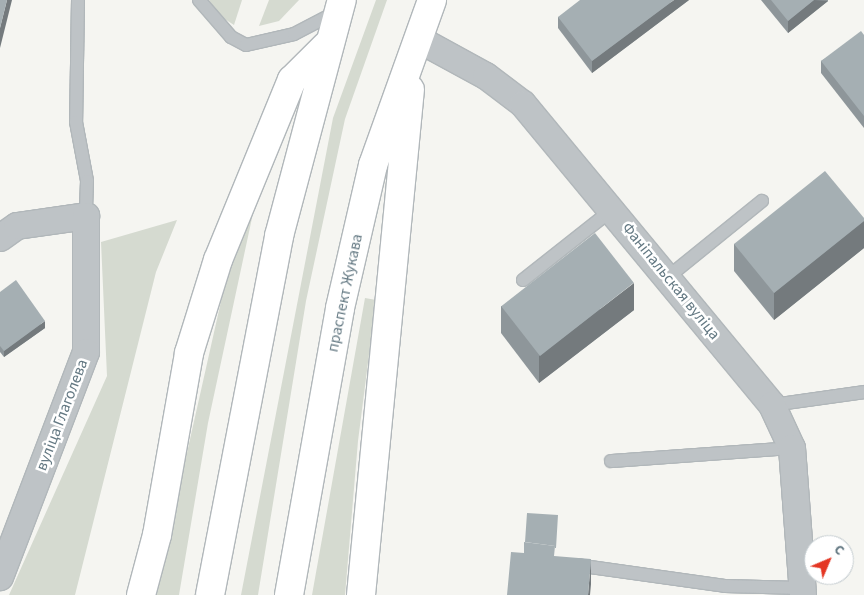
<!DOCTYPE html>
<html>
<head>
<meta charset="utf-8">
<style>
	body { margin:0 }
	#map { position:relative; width:864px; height:595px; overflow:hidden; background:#f5f5f1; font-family:"Source Sans 3",sans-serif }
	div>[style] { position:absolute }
	.green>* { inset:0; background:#d5dad0 }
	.roads { filter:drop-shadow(1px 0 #b1b7ba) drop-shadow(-1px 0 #b1b7ba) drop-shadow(0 1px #b1b7ba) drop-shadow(0 -1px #b1b7ba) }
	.lane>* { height:12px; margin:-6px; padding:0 6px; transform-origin:6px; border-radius:6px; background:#bec3c6 }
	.street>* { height:26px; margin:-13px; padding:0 13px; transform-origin:13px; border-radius:13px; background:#bec3c6 }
	.primary>* { height:28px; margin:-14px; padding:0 14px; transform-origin:14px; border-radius:14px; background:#fff }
	.wall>* { inset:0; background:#8e969a }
	.shaded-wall>* { inset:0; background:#747a7d }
	.building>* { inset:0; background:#a5afb3; transform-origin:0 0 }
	span { translate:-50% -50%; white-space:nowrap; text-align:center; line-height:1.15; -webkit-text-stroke:5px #fff; paint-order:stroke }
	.street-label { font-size:16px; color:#647983 }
	.north { position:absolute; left:804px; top:535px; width:50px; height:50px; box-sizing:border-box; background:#fff; border:1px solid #c1c9cd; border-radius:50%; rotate:45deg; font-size:14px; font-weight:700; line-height:20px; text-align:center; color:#647983 }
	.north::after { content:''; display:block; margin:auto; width:18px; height:22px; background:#e43623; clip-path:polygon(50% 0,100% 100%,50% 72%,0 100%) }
</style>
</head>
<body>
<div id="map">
	<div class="green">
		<div style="clip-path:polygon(209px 0,242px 0,234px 25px,220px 16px)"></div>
		<div style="clip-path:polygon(269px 0,299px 0,279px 21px,259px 26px)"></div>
		<div style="clip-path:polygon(376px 0,387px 0,345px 119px,306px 301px,258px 595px,241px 595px,333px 118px)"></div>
		<div style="clip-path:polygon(255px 204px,208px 423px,179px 595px,155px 595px,226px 279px)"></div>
		<div style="clip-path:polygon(177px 220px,156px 272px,75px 595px,9px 595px,107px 376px,101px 242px)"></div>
		<div style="clip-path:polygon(365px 298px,376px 300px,358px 441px,345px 595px,312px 595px)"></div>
	</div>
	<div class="roads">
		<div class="lane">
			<div style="left:78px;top:0;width:122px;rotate:90.9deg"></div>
			<div style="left:76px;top:122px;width:60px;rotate:79.4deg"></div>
			<div style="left:87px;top:181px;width:35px;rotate:92deg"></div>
			<div style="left:199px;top:0;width:49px;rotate:49.1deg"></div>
			<div style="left:231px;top:37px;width:17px;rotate:28deg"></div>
			<div style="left:246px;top:45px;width:49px;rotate:-12.9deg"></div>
			<div style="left:294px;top:34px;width:47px;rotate:-27.6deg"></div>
			<div style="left:668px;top:277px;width:121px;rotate:-39deg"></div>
			<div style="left:523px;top:280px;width:115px;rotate:-38.3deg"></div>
			<div style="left:772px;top:405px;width:93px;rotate:-8deg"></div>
			<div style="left:611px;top:461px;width:181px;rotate:-4.1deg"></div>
			<div style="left:576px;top:565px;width:150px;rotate:8deg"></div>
			<div style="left:725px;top:586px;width:76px;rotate:1.5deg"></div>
		</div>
		<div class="street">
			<div style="left:418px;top:39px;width:77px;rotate:28.6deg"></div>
			<div style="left:486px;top:76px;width:46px;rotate:37.1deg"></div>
			<div style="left:523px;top:104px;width:391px;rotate:50.4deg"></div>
			<div style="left:772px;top:405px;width:47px;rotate:65.1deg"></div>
			<div style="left:792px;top:448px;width:147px;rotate:85.7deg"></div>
			<div style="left:0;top:238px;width:21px;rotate:-35deg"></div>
			<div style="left:17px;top:226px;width:70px;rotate:-8.2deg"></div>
			<div style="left:86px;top:216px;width:136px;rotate:90deg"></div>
			<div style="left:86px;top:352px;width:241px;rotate:110.9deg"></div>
		</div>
		<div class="primary">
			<div style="left:141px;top:595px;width:62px;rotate:-75.1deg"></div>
			<div style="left:157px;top:535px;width:185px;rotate:-80deg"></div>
			<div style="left:189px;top:353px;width:97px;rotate:-72.7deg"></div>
			<div style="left:218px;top:260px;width:195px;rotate:-67.7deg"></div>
			<div style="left:292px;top:80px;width:48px;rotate:-45deg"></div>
			<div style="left:210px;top:595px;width:366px;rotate:-79.1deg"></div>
			<div style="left:279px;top:236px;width:244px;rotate:-75.1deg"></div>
			<div style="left:289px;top:595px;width:291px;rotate:-79.9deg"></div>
			<div style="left:340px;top:308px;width:147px;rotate:-77deg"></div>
			<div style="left:373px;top:165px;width:175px;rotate:-70.3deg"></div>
			<div style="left:361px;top:595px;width:508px;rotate:-84.47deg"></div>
		</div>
	</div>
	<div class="wall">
		<div style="clip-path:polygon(689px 0,592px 73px,558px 28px,558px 17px)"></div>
		<div style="clip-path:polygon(761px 0,828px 0,828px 1px,788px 33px)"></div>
		<div style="clip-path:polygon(864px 35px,864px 128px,821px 73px,821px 61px)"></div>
		<div style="clip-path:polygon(864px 218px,864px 248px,774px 320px,734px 271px,734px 244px)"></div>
		<div style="clip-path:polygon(0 292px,45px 328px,4px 357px,0 352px)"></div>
		<div style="clip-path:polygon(501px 306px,634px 310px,539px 383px,501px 333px)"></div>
	</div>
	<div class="shaded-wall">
		<div style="clip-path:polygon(7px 0,12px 0,0 48px,0 28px)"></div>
		<div style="clip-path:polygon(674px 0,689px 0,592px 73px,592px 61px)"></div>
		<div style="clip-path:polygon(814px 0,828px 1px,788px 33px,788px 21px)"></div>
		<div style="clip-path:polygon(864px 221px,864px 248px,774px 320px,774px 293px)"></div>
		<div style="clip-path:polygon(634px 283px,634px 310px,539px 383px,539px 356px)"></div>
		<div style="clip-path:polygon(45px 321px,45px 328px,4px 357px,4px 351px)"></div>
		<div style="clip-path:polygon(591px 559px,591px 584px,590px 595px,588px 595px)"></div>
	</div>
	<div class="building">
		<div style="clip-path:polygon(0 0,7px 0,0 28px)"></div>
		<div style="clip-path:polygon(580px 0,674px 0,592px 61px,558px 17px)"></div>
		<div style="clip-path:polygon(771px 0,814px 0,788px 21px)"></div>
		<div style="clip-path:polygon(861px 31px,864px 35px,864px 116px,821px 61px)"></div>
		<div style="clip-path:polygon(825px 171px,864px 218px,864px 221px,774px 293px,734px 244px)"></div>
		<div style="left:595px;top:233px;width:63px;height:119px;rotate:52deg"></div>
		<div style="clip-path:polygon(16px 280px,45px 321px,4px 351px,0 346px,0 292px)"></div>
		<div style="clip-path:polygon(527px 513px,558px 515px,556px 548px,555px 548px,555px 546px,525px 542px)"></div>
		<div style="clip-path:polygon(524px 542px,555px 546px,554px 556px,591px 559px,588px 595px,507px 595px,511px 552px,524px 553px)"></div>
	</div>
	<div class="street-label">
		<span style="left:671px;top:281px;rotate:51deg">Фаніпальская вуліца</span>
		<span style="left:345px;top:293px;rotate:-78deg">праспект Жукава</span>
		<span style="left:62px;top:415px;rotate:-69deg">вуліца Глаголева</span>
	</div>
	<div class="north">С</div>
</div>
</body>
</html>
